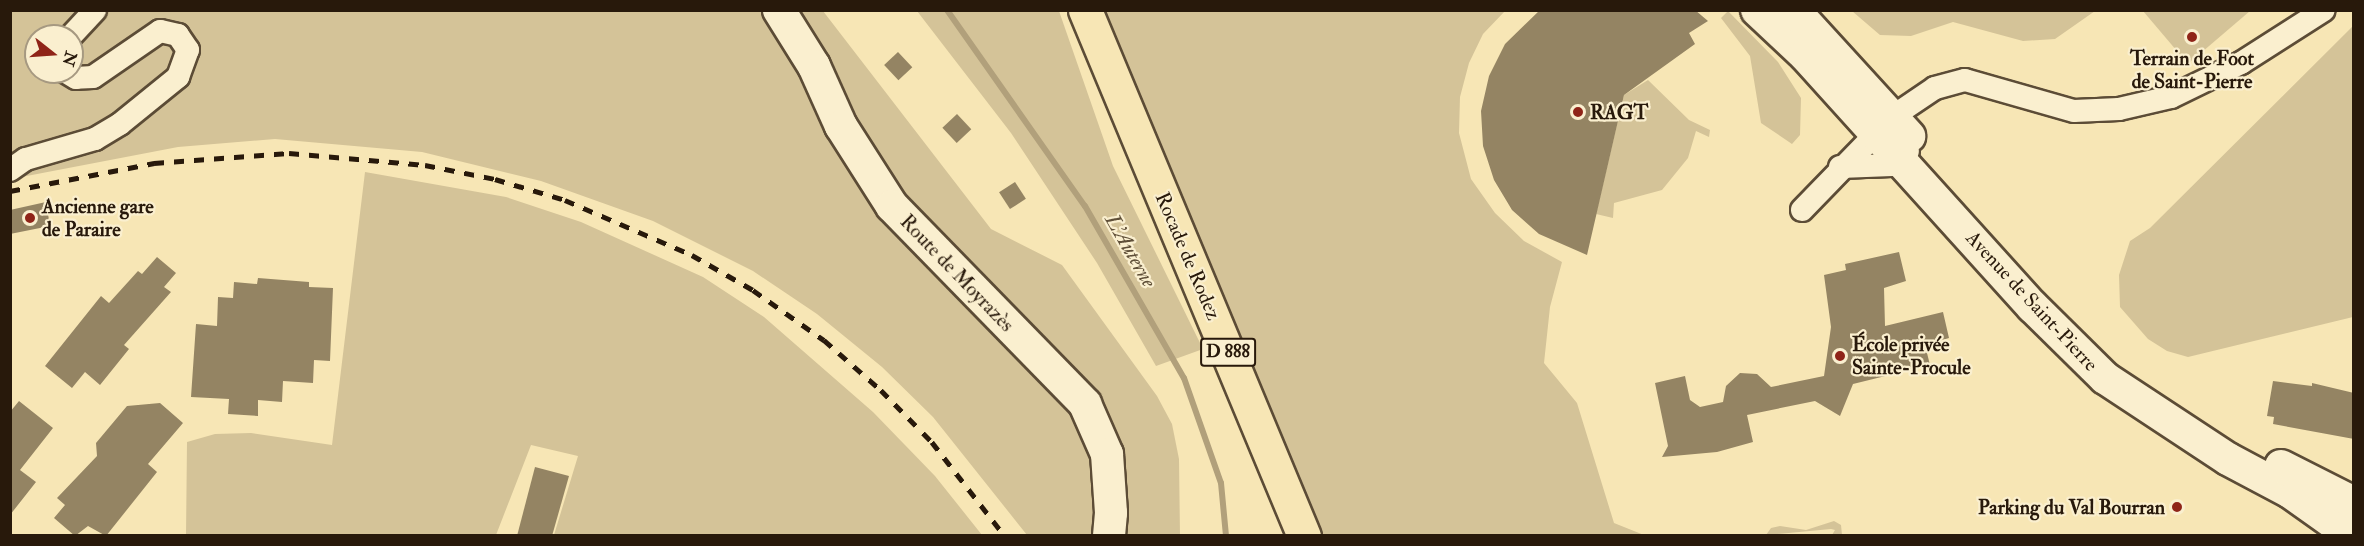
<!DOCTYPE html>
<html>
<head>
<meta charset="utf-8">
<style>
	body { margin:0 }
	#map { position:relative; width:2364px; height:546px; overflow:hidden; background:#f7e6b5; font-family:"IM FELL Double Pica",serif }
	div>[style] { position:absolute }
	.green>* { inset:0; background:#d4c398 }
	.stream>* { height:6px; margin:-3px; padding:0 3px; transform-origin:3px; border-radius:3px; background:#b1a07b }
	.building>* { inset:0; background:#948463; transform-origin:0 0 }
	.roads { filter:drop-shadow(2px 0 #5c4c36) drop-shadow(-2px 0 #5c4c36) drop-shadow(0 2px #5c4c36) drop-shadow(0 -2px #5c4c36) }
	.street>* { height:22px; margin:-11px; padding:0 11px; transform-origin:11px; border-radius:11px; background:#faefcf }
	.secondary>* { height:32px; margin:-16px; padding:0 16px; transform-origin:16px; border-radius:16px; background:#faefcf }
	.primary>* { height:33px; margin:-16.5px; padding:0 16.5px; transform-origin:16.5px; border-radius:16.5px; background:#f7e6b5 }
	.rail>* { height:4.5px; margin-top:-2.25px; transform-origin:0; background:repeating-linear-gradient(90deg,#28190b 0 10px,transparent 0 20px) }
	.dots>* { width:16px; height:16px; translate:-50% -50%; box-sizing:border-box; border:3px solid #faefcf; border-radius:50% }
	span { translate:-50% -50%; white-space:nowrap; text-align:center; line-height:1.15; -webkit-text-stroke:4.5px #faefcf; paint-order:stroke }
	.shield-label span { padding:2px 4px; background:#faefcf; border:2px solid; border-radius:4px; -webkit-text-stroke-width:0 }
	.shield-label { font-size:18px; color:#28190b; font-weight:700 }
	.poi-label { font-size:20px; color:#28190b; font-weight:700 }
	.left { translate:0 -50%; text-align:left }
	.right { translate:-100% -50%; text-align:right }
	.street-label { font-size:20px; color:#28190b }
	.water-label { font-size:21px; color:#5f4f38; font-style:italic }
	.frame { position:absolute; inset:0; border:12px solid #28190b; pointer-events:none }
	.north { position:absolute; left:24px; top:24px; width:60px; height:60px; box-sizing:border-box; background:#faefcf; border:2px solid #a69981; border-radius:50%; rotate:107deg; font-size:16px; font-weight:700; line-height:24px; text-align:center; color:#28190b }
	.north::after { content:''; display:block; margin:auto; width:21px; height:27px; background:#8f2418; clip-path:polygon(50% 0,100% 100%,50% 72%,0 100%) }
</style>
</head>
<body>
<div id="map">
	<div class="green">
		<div style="clip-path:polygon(evenodd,10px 11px,823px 11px,991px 229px,1062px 265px,1157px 396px,1172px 424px,1179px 459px,1180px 535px,1027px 535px,933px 417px,882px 367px,817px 314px,753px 271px,653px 221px,541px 181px,422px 152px,275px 139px,178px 147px,11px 179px,10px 11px,36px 36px,72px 36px,72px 72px,36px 72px,36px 36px)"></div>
		<div style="clip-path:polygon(917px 11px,1059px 11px,1113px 166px,1203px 349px,1156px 366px,1097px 263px,1011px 133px)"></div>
		<div style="clip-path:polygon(1104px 11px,1505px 11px,1483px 34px,1469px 63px,1460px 97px,1459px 133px,1471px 179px,1495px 213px,1524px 241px,1562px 262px,1550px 307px,1544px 363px,1577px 403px,1614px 523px,1644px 535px,1323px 535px,1127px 76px)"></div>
		<div style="clip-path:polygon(1728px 11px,1778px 62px,1801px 98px,1800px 135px,1792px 144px,1761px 123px,1750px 56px,1721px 18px)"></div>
		<div style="clip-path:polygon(1852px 11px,2095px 11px,2055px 39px,2023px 41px,1953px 22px,1911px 36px,1880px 35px)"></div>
		<div style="clip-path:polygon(2143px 11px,2250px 11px,2188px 64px)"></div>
		<div style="clip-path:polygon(2353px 26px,2353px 317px,2188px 357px,2167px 351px,2148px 339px,2120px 307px,2119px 275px,2130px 241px,2150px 228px)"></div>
		<div style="clip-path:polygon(1648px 80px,1689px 120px,1710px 130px,1709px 137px,1696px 131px,1688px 158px,1662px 190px,1614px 203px,1613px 218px,1596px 214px,1624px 95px)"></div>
		<div style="clip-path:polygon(365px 172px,506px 197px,581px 222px,703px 277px,764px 317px,873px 412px,935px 476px,982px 535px,554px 535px,578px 456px,531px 445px,496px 535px,186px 535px,187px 442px,215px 434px,251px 433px,332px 445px)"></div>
		<div style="clip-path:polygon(1834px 521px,1841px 525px,1842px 535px,1832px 535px,1835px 530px,1831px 529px,1766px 535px,1771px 528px,1780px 526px,1806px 530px)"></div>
	</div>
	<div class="stream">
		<div style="left:947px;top:10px;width:240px;rotate:54.9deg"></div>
		<div style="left:1085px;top:206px;width:198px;rotate:60.1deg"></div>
		<div style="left:1184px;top:378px;width:111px;rotate:70.6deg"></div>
		<div style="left:1221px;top:483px;width:53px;rotate:84.6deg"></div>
	</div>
	<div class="building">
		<div style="clip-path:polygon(1540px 10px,1695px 10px,1708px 21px,1689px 33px,1695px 44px,1624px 95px,1587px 255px,1539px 234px,1512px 210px,1494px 180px,1483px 146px,1481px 111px,1489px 76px,1505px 44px)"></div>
		<div style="left:898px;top:52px;width:21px;height:19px;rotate:47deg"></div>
		<div style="left:957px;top:114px;width:21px;height:20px;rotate:47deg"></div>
		<div style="left:1015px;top:182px;width:20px;height:19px;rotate:57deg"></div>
		<div style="clip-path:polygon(46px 202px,50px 226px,10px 234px,10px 210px)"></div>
		<div style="clip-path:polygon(1899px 252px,1906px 281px,1884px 288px,1885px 326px,1943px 312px,1949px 338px,1925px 345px,1930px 365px,1853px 384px,1840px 416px,1815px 401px,1747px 415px,1753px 442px,1717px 452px,1662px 457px,1668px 446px,1655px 383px,1685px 376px,1690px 400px,1700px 407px,1723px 402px,1726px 386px,1740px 373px,1757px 374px,1771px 387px,1824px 376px,1831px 327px,1824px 275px,1846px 270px,1845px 264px)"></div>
		<div style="clip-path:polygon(157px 257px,176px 273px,164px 287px,171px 292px,124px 345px,129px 349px,100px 385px,85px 372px,72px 388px,45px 366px,101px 296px,109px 303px,138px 271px,142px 274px)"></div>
		<div style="clip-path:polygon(258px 278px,309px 282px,309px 287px,333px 288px,330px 361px,314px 360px,313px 383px,283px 381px,282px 402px,258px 400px,258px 416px,228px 414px,229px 399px,191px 397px,196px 324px,217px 326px,218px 297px,233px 298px,234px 282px,257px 284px)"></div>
		<div style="clip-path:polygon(2273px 381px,2312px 386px,2312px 383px,2354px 393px,2354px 439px,2273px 424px,2274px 417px,2267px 416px)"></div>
		<div style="clip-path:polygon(19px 401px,53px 428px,20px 470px,36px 482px,10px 515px,10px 412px)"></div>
		<div style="clip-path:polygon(160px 403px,183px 423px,148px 464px,157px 472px,106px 536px,88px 526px,75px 536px,54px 518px,65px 505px,57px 498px,97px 456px,96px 443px,127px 406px)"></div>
		<div style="clip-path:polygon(535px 467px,569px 476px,552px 536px,517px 536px)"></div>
	</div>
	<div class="roads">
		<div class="street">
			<div style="left:71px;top:36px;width:35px;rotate:-47deg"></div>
			<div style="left:1840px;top:167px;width:52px;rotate:-2.2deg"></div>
			<div style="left:1892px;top:165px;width:21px;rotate:-41deg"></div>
			<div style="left:10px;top:170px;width:19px;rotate:-35deg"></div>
			<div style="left:26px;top:159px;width:72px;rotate:-16.2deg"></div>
			<div style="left:95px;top:139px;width:29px;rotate:-31deg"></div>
			<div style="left:120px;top:124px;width:75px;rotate:-39deg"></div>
			<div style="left:178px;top:77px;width:29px;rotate:-70deg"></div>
			<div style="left:188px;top:50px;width:18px;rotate:-124deg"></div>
			<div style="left:178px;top:35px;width:18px;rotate:-167deg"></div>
			<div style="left:160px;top:31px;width:81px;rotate:145.5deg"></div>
			<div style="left:93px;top:77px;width:17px;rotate:177deg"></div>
			<div style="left:76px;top:78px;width:12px;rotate:-149deg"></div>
			<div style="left:1802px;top:210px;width:129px;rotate:-45.9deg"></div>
			<div style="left:1892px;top:117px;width:52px;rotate:-34deg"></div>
			<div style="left:1935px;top:88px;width:31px;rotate:-15deg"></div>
			<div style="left:1965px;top:80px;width:113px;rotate:15.9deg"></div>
			<div style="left:2074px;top:111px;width:45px;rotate:-2.5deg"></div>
			<div style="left:2119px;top:109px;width:53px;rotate:-13deg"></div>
			<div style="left:2171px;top:97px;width:78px;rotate:-25.9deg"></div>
			<div style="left:2241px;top:63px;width:98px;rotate:-32.6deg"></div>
		</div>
		<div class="secondary">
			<div style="left:779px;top:10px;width:66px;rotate:58deg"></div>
			<div style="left:814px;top:66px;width:66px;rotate:65.8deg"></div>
			<div style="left:841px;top:126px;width:95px;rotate:57.5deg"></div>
			<div style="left:892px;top:206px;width:277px;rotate:45.7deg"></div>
			<div style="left:1085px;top:404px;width:55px;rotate:66.3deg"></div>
			<div style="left:1107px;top:454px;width:59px;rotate:86.1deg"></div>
			<div style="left:1111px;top:513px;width:23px;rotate:95deg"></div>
			<div style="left:1757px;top:10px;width:66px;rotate:43.2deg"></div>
			<div style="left:1805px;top:55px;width:340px;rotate:47.9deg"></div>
			<div style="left:2033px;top:307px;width:101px;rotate:44.6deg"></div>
			<div style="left:2105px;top:378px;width:147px;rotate:33.4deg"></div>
			<div style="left:2228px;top:459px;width:70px;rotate:28deg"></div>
			<div style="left:2290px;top:492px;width:76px;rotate:35.4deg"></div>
			<div style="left:1794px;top:10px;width:171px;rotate:47.6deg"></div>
			<div style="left:2281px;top:466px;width:82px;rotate:26.9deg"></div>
		</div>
		<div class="primary">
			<div style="left:1085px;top:10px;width:570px;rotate:67.4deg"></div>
		</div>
	</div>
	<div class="rail">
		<div style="left:10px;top:191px;width:147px;rotate:-11deg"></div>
		<div style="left:154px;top:163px;width:135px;rotate:-4.2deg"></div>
		<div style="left:289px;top:153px;width:137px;rotate:5deg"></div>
		<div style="left:425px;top:165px;width:71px;rotate:11.3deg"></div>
		<div style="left:495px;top:179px;width:73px;rotate:16.7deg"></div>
		<div style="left:565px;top:200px;width:138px;rotate:23.4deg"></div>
		<div style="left:692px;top:255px;width:70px;rotate:29.8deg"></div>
		<div style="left:753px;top:290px;width:87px;rotate:35.2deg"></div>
		<div style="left:824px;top:340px;width:76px;rotate:41.3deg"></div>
		<div style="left:881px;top:390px;width:73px;rotate:45.6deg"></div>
		<div style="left:932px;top:442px;width:119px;rotate:52.2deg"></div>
	</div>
	<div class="dots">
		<div style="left:2192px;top:37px;background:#8f2418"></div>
		<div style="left:1578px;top:112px;background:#8f2418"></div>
		<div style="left:30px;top:218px;background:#8f2418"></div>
		<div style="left:1840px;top:356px;background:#8f2418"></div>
		<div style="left:2177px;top:507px;background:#8f2418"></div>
	</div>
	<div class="shield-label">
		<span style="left:1228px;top:352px">D 888</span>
	</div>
	<div class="poi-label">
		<span style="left:2192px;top:70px">Terrain de Foot<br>de Saint-Pierre</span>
		<span class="left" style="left:1590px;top:112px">RAGT</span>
		<span class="left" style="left:42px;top:218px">Ancienne gare<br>de Paraire</span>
		<span class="left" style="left:1852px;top:356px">École privée<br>Sainte-Procule</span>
		<span class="right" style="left:2165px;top:507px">Parking du Val Bourran</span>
	</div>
	<div class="street-label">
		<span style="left:1188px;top:256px;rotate:67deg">Rocade de Rodez</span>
		<span style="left:957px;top:273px;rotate:46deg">Route de Moyrazès</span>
		<span style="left:2032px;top:301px;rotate:47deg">Avenue de Saint-Pierre</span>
	</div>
	<div class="water-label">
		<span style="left:1130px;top:251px;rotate:60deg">L'Auterne</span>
	</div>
	<div class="frame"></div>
	<div class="north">N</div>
</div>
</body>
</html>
